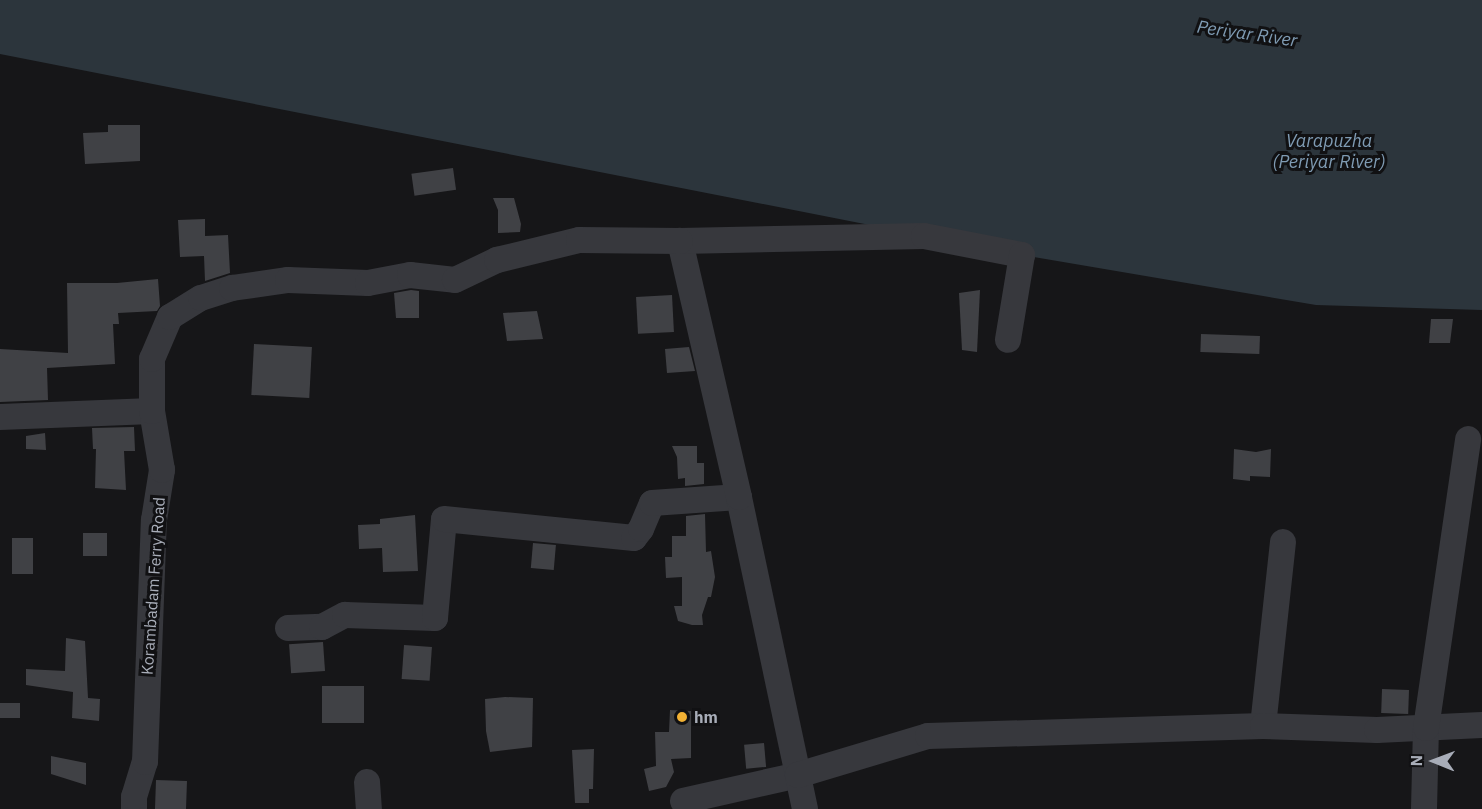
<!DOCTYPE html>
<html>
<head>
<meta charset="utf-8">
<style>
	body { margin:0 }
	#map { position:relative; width:1482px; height:809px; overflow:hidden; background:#161618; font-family:"IBM Plex Sans",sans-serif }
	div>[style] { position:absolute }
	.water>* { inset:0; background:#2c353c }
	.building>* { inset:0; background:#404145; transform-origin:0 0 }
	.minor>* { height:26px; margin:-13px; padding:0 13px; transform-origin:13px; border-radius:13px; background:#37383d }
	.dots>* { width:16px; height:16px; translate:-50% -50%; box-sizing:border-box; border:3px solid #111113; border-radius:50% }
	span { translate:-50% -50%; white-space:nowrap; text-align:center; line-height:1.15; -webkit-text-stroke:6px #111113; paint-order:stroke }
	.street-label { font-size:16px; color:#a8adb8 }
	.poi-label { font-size:16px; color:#a8adb8; font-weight:700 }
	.left { translate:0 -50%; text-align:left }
	.water-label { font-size:18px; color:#7f9bb3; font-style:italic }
	.north { position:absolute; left:1404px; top:731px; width:60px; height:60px; -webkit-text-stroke:4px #111113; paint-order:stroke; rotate:271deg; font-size:16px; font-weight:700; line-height:24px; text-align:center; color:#a8adb8 }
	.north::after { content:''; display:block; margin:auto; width:21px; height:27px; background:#a8adb8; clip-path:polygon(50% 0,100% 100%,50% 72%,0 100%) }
</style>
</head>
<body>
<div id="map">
	<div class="water">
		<div style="clip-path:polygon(0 0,1482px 0,1482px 310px,1316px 305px,1022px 255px,0 54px)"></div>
	</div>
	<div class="building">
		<div style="clip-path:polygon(108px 125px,140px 125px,140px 161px,85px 164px,83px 133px,108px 132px)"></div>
		<div style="left:453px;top:168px;width:22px;height:42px;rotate:82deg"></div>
		<div style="clip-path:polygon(493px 198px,514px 198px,521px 224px,520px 232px,498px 233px,498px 210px)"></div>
		<div style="clip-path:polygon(205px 219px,205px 236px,228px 235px,230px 273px,205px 281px,204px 256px,180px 257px,178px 220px)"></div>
		<div style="clip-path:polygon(158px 279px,160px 306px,157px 311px,118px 313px,119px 324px,113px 324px,115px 364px,47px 368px,48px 400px,0 402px,0 349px,68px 353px,67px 283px,117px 283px)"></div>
		<div style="clip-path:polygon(411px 290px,419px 291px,419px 318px,396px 318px,394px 293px)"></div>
		<div style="clip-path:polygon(980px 290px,977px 352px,962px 350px,959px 293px)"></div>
		<div style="left:672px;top:295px;width:37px;height:36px;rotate:87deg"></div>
		<div style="clip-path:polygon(537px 311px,543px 339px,507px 341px,503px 313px)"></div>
		<div style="clip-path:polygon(1431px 319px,1453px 319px,1450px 343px,1429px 343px)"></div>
		<div style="left:1201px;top:334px;width:59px;height:18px;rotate:2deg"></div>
		<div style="left:254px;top:344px;width:58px;height:51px;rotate:3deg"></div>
		<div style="clip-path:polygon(689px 347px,695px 371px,667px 373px,665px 349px)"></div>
		<div style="clip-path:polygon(134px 427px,135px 451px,124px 451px,126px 490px,95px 488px,96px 449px,93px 449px,92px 428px)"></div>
		<div style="clip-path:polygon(45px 433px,46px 450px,26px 449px,26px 436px)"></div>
		<div style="clip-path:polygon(672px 446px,697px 446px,697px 463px,704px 463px,704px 484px,685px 486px,685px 478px,678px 479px,677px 457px)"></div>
		<div style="clip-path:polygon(1234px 449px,1256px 452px,1271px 449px,1270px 477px,1250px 476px,1250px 481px,1233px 479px)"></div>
		<div style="clip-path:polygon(705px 514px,706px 552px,711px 551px,715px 577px,711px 597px,708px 597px,702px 615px,703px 625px,692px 625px,678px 621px,674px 606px,682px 606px,682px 577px,666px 578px,665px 557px,672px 557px,672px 536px,686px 536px,686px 516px)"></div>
		<div style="clip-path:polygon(415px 515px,418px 571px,383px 572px,382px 548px,359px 549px,358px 525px,380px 524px,380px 519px)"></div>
		<div style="left:107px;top:533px;width:23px;height:24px;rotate:90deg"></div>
		<div style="left:12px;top:538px;width:21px;height:36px"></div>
		<div style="left:533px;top:543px;width:23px;height:25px;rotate:5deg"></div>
		<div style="clip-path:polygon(66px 638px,85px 641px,88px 698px,100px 699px,99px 721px,72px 718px,73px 692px,26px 685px,26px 669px,65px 671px)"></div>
		<div style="left:323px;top:642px;width:29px;height:34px;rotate:86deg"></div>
		<div style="left:404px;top:645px;width:28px;height:34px;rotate:4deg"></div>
		<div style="left:364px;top:686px;width:37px;height:42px;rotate:90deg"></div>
		<div style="left:1409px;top:690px;width:24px;height:27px;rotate:92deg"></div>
		<div style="clip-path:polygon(505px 697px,533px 698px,532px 747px,490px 752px,486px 731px,485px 699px)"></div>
		<div style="left:0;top:703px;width:20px;height:15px"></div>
		<div style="clip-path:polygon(670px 710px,691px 711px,691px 758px,671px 759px,674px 772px,666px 787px,649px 791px,644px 769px,656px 766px,655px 732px,669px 732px)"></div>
		<div style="left:764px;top:743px;width:24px;height:20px;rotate:85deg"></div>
		<div style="clip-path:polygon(594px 749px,593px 789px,589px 789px,589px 803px,575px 803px,572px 750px)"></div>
		<div style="clip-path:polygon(51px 756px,86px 763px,86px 785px,51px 774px)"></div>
		<div style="left:156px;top:780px;width:31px;height:29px;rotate:2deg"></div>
	</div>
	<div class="minor">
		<div style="left:0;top:417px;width:152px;rotate:-2.3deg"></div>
		<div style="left:288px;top:628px;width:34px;rotate:-2deg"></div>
		<div style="left:322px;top:627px;width:26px;rotate:-28deg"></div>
		<div style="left:345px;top:615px;width:90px;rotate:1.9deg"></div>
		<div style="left:435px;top:618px;width:99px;rotate:-84.8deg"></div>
		<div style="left:444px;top:519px;width:191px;rotate:5.7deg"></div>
		<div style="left:634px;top:538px;width:11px;rotate:-52deg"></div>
		<div style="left:641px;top:529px;width:28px;rotate:-67deg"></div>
		<div style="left:652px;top:503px;width:87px;rotate:-3.9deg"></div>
		<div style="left:1263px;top:726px;width:185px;rotate:-83.8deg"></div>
		<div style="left:367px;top:782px;width:27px;rotate:86deg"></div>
		<div style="left:683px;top:801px;width:118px;rotate:-12.7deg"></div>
		<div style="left:798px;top:775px;width:284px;rotate:-102deg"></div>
		<div style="left:739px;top:497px;width:263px;rotate:-103deg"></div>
		<div style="left:680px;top:241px;width:244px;rotate:-1.2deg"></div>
		<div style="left:924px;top:236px;width:100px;rotate:11deg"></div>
		<div style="left:1022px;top:255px;width:86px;rotate:99.4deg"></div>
		<div style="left:134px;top:809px;width:12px;rotate:-90deg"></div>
		<div style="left:134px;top:797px;width:37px;rotate:-73deg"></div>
		<div style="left:145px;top:762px;width:242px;rotate:-87.9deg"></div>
		<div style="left:154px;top:520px;width:51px;rotate:-80.9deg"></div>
		<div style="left:162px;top:470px;width:60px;rotate:-99.6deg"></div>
		<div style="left:152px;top:411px;width:52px;rotate:-90deg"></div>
		<div style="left:152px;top:359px;width:46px;rotate:-66.8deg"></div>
		<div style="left:170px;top:317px;width:36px;rotate:-32deg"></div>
		<div style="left:201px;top:298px;width:33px;rotate:-18deg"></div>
		<div style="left:232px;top:288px;width:57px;rotate:-8.1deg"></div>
		<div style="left:288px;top:280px;width:80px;rotate:2.1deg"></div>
		<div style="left:368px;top:283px;width:43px;rotate:-10.8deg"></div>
		<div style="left:410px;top:275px;width:45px;rotate:6.3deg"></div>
		<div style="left:455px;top:280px;width:47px;rotate:-25.5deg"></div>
		<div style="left:497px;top:260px;width:84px;rotate:-13.7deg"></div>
		<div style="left:579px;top:240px;width:101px;rotate:0.6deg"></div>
		<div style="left:805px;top:809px;width:35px;rotate:-102deg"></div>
		<div style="left:798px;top:775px;width:136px;rotate:-16.7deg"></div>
		<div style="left:928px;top:736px;width:335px;rotate:-1.7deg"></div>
		<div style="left:1263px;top:726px;width:114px;rotate:2deg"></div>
		<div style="left:1377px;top:730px;width:105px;rotate:-2.7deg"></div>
		<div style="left:1424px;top:809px;width:81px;rotate:-88.6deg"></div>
		<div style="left:1426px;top:728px;width:292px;rotate:-81.7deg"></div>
	</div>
	<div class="dots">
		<div style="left:682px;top:717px;background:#f2b134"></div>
	</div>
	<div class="street-label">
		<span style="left:153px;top:586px;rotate:-86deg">Korambadam Ferry Road</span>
	</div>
	<div class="poi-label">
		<span class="left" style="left:694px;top:717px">hm</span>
	</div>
	<div class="water-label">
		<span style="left:1247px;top:34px;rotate:8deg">Periyar River</span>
		<span style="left:1329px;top:152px">Varapuzha<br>(Periyar River)</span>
	</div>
	<div class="north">N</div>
</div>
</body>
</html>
